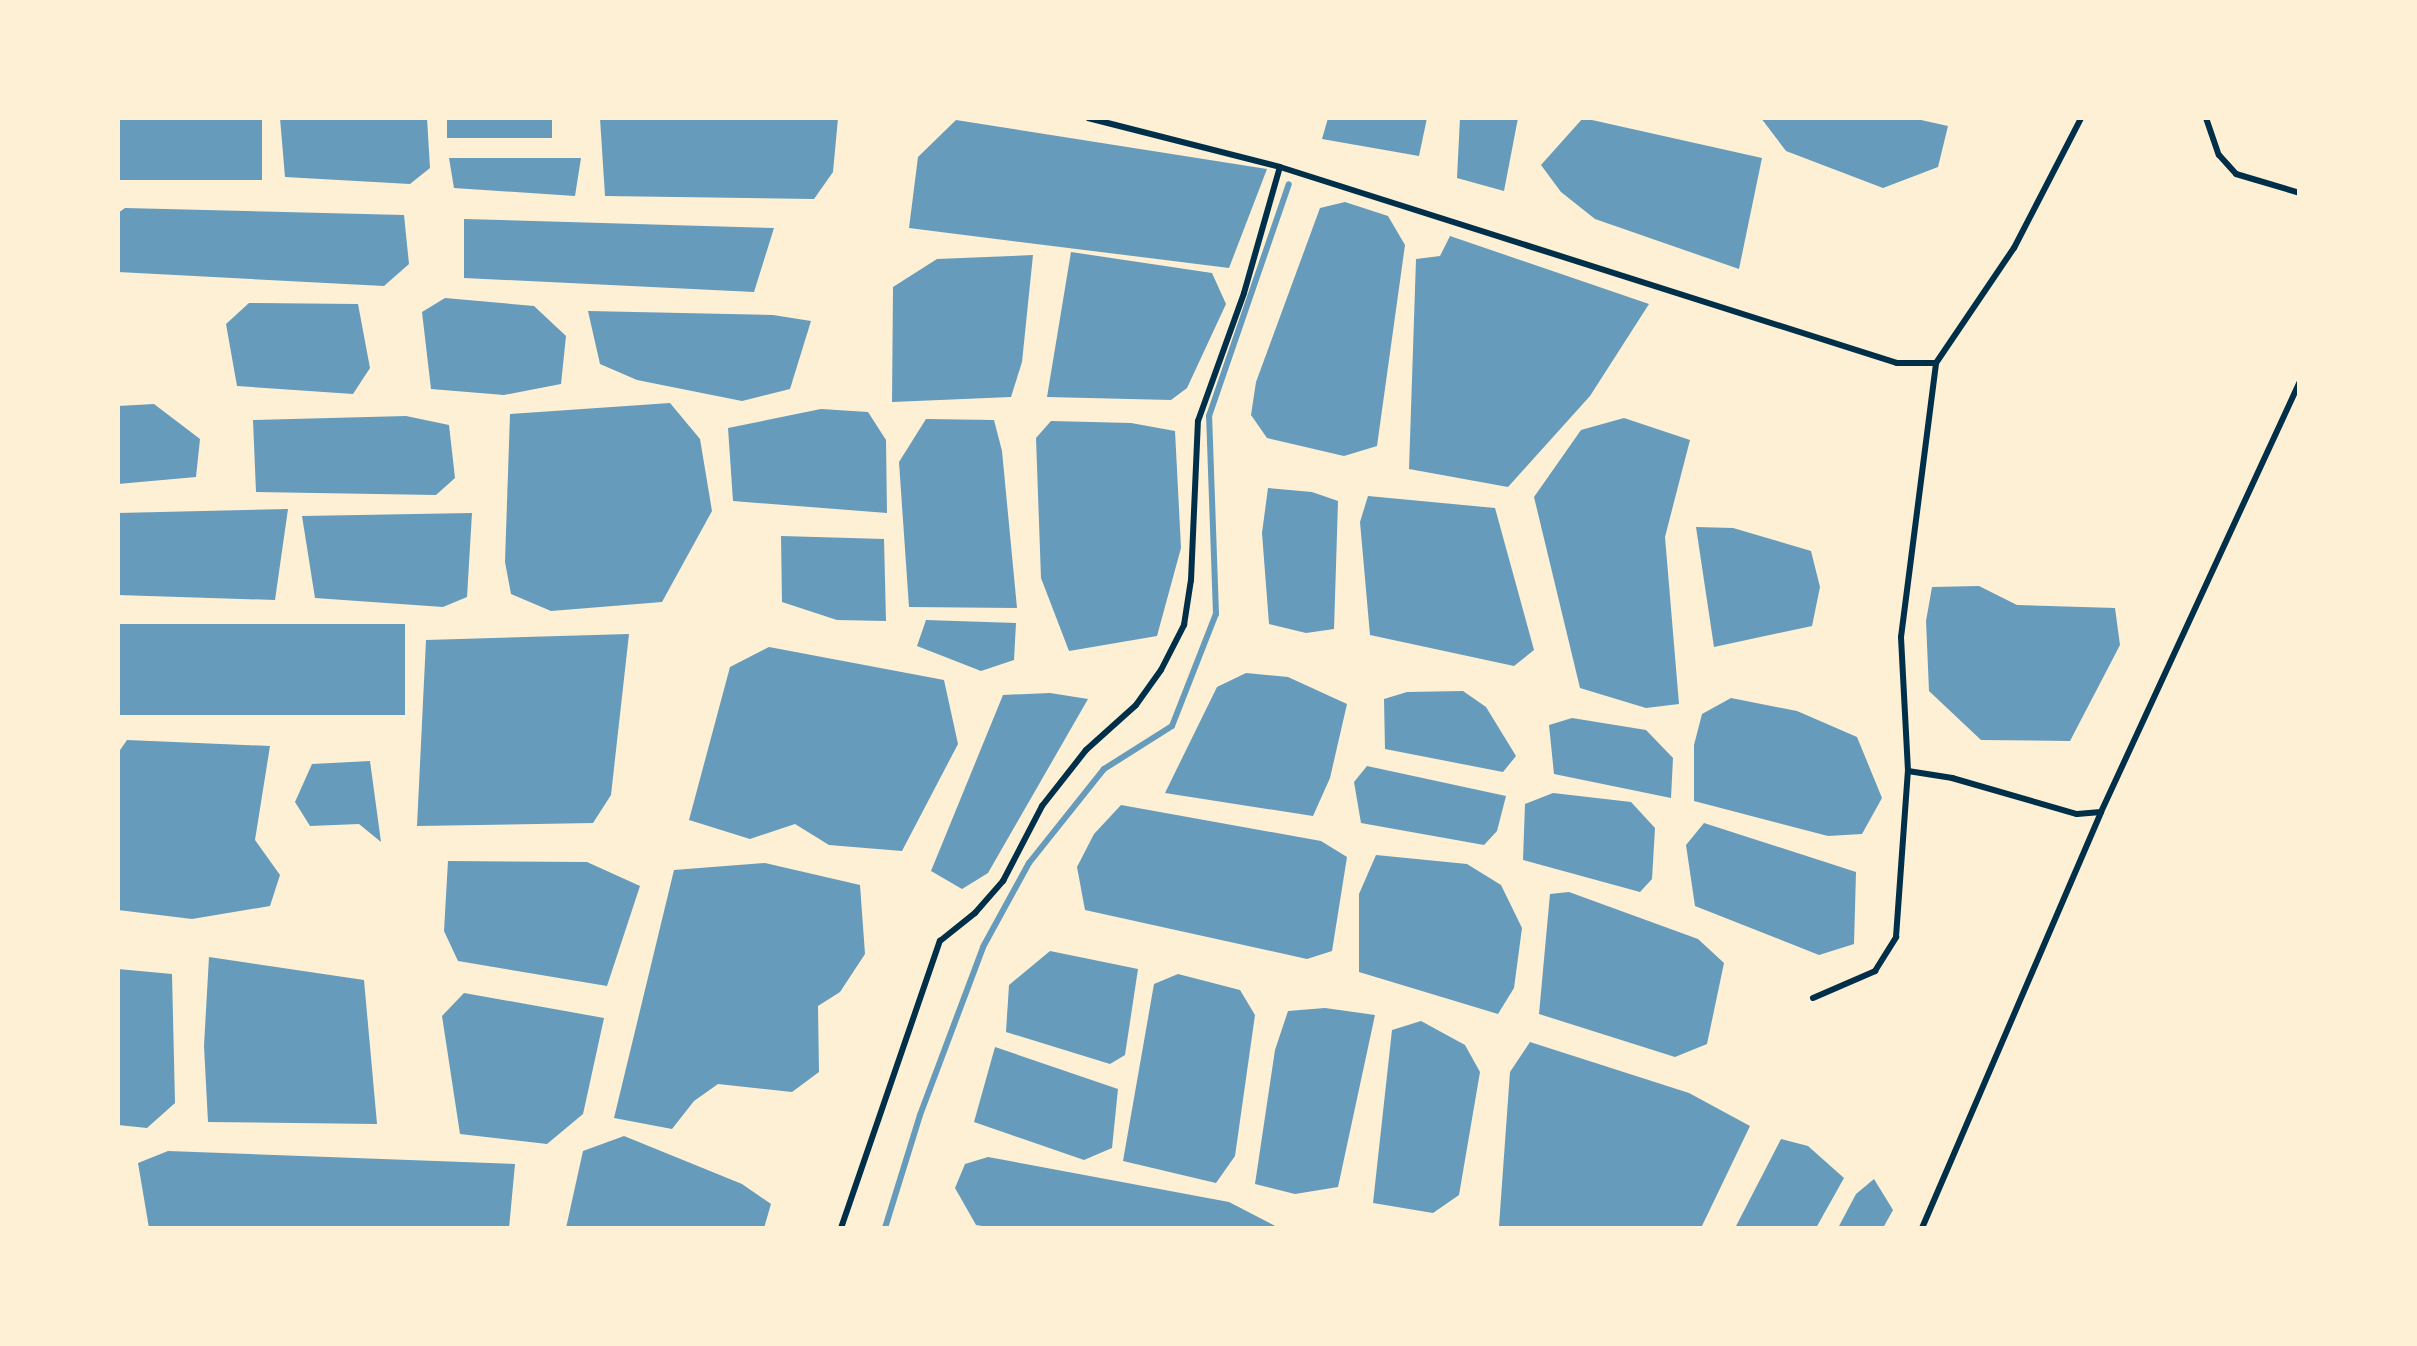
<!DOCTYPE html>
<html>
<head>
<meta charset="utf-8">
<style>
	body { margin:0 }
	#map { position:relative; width:2417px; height:1346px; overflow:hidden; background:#fdf0d5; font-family:Rubik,sans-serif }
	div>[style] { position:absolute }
	.water>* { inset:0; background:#669bbc; transform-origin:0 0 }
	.stream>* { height:6px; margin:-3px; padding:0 3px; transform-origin:3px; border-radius:3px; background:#669bbc }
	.service>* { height:6px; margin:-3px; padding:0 3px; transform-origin:3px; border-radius:3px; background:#003049 }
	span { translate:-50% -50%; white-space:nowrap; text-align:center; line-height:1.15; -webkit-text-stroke:8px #fdf0d5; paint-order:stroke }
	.frame { position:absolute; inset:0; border:120px solid #fdf0d5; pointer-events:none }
</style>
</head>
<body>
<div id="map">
	<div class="water">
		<div style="left:118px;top:118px;width:144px;height:62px"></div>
		<div style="clip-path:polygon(280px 118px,427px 118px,430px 168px,410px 184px,285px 177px)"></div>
		<div style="left:447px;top:118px;width:105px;height:20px"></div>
		<div style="clip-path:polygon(600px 118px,838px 118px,833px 172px,814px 199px,605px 196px)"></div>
		<div style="clip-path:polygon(1328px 118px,1427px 118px,1419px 156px,1322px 139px)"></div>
		<div style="clip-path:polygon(1460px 118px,1518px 118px,1504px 191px,1457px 178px)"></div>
		<div style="clip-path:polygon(1583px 118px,1762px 158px,1739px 269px,1595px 219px,1561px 192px,1541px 165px)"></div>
		<div style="clip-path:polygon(1761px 118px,1912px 118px,1948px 126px,1938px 167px,1883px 188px,1786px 151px)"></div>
		<div style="clip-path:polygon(956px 120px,1267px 169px,1229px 268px,909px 228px,918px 157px)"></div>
		<div style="clip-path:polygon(449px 158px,581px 158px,575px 196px,454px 188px)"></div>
		<div style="clip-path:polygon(1345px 202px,1388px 216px,1405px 245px,1377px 446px,1344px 456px,1267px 438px,1251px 415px,1256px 382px,1320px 208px)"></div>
		<div style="clip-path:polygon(125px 208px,404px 215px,409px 264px,384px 286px,118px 272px,118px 213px)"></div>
		<div style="clip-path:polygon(464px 219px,774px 228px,754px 292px,464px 278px)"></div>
		<div style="clip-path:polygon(1450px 236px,1649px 304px,1590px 396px,1508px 487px,1409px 469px,1416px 259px,1440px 256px)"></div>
		<div style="clip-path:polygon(1071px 252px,1212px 273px,1226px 304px,1187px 388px,1171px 400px,1047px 397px)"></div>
		<div style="clip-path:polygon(1033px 255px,1022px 362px,1011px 397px,892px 402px,893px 287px,937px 259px)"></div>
		<div style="clip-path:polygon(445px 298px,534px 306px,566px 336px,561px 384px,504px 395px,431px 389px,422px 312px)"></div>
		<div style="clip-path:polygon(249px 303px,358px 304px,370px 368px,353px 394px,237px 386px,226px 324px)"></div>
		<div style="clip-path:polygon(588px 311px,773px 315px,811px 321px,790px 389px,742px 401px,637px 380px,600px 364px)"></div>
		<div style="clip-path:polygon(670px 403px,700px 439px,712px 511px,662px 602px,551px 611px,511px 594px,505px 562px,510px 414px)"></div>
		<div style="clip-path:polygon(154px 404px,200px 439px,196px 477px,118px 484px,118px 406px)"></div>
		<div style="clip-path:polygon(821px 409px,868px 412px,886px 440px,887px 513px,733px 501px,728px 428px)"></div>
		<div style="clip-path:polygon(406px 416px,449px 425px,455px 478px,436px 495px,256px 492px,253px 420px)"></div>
		<div style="clip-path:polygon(1624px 418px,1690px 440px,1665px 537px,1679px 704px,1646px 708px,1580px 688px,1534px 497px,1581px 430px)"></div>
		<div style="clip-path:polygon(926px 419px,994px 420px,1002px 451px,1017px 608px,909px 607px,899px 462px)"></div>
		<div style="clip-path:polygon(1051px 421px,1131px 423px,1175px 431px,1181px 548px,1157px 636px,1069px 651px,1041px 578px,1036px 438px)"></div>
		<div style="clip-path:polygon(1268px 488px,1312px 492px,1338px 501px,1334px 629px,1306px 633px,1269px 624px,1262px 533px)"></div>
		<div style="clip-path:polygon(1368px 496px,1495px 508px,1534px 650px,1514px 666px,1370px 635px,1360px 522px)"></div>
		<div style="clip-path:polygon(288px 509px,275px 600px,118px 595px,118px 513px)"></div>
		<div style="clip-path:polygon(472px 513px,467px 597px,443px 607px,315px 598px,302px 516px)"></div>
		<div style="clip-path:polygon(1696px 527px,1733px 528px,1811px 551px,1820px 587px,1812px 626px,1714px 647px)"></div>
		<div style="clip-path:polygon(781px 536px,884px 539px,886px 621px,837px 620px,782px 602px)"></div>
		<div style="clip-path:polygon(1979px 586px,2017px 605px,2115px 608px,2120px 645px,2070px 741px,1981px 740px,1929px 691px,1926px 621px,1932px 587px)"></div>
		<div style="clip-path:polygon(926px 620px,1016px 623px,1014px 660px,981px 671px,917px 646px)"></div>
		<div style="left:118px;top:624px;width:287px;height:91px"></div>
		<div style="clip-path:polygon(629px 634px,611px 795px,593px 823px,417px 826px,426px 640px)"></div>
		<div style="clip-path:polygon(769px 647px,944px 680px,958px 744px,902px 851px,829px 845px,795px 824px,750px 839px,689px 820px,730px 667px)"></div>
		<div style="clip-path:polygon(1246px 673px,1288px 677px,1347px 704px,1330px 778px,1313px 816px,1165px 793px,1217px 687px)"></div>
		<div style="clip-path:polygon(1463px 691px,1486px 707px,1516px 756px,1503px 772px,1385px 749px,1384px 699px,1407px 692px)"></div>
		<div style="clip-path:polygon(1050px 693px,1088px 699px,988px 873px,962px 889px,931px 871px,1003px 695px)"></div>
		<div style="clip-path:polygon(1731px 698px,1797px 711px,1857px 737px,1882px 798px,1862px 834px,1828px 836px,1694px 801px,1694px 745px,1702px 714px)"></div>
		<div style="clip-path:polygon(1572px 718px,1646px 730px,1673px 758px,1671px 798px,1554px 774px,1549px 725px)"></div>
		<div style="clip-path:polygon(127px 740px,270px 746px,255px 840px,280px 875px,270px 906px,192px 919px,118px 910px,118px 753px)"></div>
		<div style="clip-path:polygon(370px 761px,381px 842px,359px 824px,310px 826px,295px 802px,312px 764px)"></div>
		<div style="clip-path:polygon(1367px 766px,1506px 796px,1497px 831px,1484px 845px,1361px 823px,1354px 782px)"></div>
		<div style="clip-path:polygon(1553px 793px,1631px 802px,1655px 828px,1652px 879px,1640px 892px,1523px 860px,1525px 804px)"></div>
		<div style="clip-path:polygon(1121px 805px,1321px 841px,1347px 857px,1332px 951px,1307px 959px,1085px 910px,1077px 867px,1094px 834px)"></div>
		<div style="clip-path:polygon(1704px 823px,1856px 872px,1854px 944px,1819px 955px,1695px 906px,1686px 845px)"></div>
		<div style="clip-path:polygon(1376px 855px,1467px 864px,1501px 885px,1522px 928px,1514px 988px,1498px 1014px,1359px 972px,1359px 894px)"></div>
		<div style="clip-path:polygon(448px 861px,587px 862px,640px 886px,607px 986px,458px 961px,444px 931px)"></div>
		<div style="clip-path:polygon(765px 863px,860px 885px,865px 954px,840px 992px,818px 1006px,819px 1072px,792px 1092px,718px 1084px,694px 1101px,672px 1129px,614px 1118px,674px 870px)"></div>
		<div style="clip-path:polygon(1569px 892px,1698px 939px,1724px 963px,1707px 1044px,1675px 1057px,1539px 1014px,1550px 894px)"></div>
		<div style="clip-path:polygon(1050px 951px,1138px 969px,1125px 1055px,1110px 1064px,1006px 1032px,1009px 985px)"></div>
		<div style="clip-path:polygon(209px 957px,364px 980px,377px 1124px,208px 1122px,204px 1046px)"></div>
		<div style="clip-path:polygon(118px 969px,172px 974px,175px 1103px,147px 1128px,118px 1125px)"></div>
		<div style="clip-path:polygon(1178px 974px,1240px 990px,1255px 1015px,1235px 1156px,1216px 1183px,1123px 1161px,1154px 984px)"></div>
		<div style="clip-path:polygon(464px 993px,604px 1018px,583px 1114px,547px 1144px,460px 1134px,442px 1016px)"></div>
		<div style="clip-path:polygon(1325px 1008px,1375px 1015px,1338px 1187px,1295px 1194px,1255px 1184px,1275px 1050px,1288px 1011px)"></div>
		<div style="clip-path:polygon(1421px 1021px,1465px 1045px,1480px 1072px,1459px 1195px,1433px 1213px,1373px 1203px,1392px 1030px)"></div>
		<div style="clip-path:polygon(1530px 1042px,1689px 1093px,1750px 1126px,1701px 1228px,1499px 1226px,1510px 1072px)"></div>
		<div style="clip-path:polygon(995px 1047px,1118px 1089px,1112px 1148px,1084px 1160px,974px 1122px)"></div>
		<div style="clip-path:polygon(624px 1136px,742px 1184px,771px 1204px,764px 1228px,566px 1228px,583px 1151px)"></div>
		<div style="clip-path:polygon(1781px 1139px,1808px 1146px,1844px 1178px,1816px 1228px,1735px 1228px)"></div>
		<div style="clip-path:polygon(168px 1151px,515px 1164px,509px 1228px,149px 1228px,138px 1163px)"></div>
		<div style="clip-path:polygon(988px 1157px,1229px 1202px,1279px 1228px,994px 1228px,976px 1225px,955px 1188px,965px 1164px)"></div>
		<div style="clip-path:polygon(1874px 1179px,1893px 1210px,1883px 1228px,1838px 1228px,1856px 1194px)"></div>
	</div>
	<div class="stream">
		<div style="left:885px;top:1228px;width:118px;rotate:-72.8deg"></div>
		<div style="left:920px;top:1115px;width:179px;rotate:-69.4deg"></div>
		<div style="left:983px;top:947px;width:96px;rotate:-61.3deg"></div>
		<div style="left:1029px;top:863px;width:120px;rotate:-51.4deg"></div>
		<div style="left:1104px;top:769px;width:80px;rotate:-32.3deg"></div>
		<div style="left:1172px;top:726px;width:120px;rotate:-68.6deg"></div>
		<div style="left:1216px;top:614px;width:198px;rotate:-92deg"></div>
		<div style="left:1209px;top:416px;width:245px;rotate:-71deg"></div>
	</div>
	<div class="service">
		<div style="left:1088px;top:118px;width:198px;rotate:14.3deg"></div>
		<div style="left:1280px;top:167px;width:647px;rotate:17.62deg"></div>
		<div style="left:1897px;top:363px;width:39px"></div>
		<div style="left:2206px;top:118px;width:39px;rotate:71deg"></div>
		<div style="left:2219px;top:155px;width:25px;rotate:48deg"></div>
		<div style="left:2236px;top:174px;width:67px;rotate:16.5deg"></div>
		<div style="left:1908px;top:771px;width:45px;rotate:9deg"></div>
		<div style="left:1952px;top:778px;width:130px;rotate:16.1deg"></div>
		<div style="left:2077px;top:814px;width:24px;rotate:-5deg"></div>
		<div style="left:1813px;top:998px;width:68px;rotate:-23.5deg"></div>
		<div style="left:1875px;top:971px;width:40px;rotate:-58deg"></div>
		<div style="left:1896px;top:937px;width:166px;rotate:-85.9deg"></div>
		<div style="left:1908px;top:771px;width:134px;rotate:-93deg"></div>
		<div style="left:1901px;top:637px;width:276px;rotate:-82.7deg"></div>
		<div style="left:1936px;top:363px;width:139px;rotate:-55.9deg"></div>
		<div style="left:2014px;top:248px;width:146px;rotate:-62.7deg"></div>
		<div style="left:841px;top:1228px;width:304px;rotate:-71deg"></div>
		<div style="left:940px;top:941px;width:45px;rotate:-38.7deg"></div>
		<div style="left:975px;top:913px;width:43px;rotate:-48.8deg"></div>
		<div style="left:1003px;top:881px;width:85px;rotate:-62.5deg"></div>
		<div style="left:1042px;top:806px;width:71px;rotate:-51.8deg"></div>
		<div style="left:1086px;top:750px;width:67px;rotate:-42deg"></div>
		<div style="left:1136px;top:705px;width:43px;rotate:-54.5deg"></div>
		<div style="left:1161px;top:670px;width:51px;rotate:-62.9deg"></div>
		<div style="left:1184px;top:625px;width:46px;rotate:-81.2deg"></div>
		<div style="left:1191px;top:580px;width:159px;rotate:-87.5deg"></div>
		<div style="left:1198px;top:421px;width:136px;rotate:-70.2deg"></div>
		<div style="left:1244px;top:293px;width:131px;rotate:-74.1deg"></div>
		<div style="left:1922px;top:1228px;width:453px;rotate:-66.7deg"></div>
		<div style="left:2101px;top:812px;width:475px;rotate:-65.2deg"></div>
	</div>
	<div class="frame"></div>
</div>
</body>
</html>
